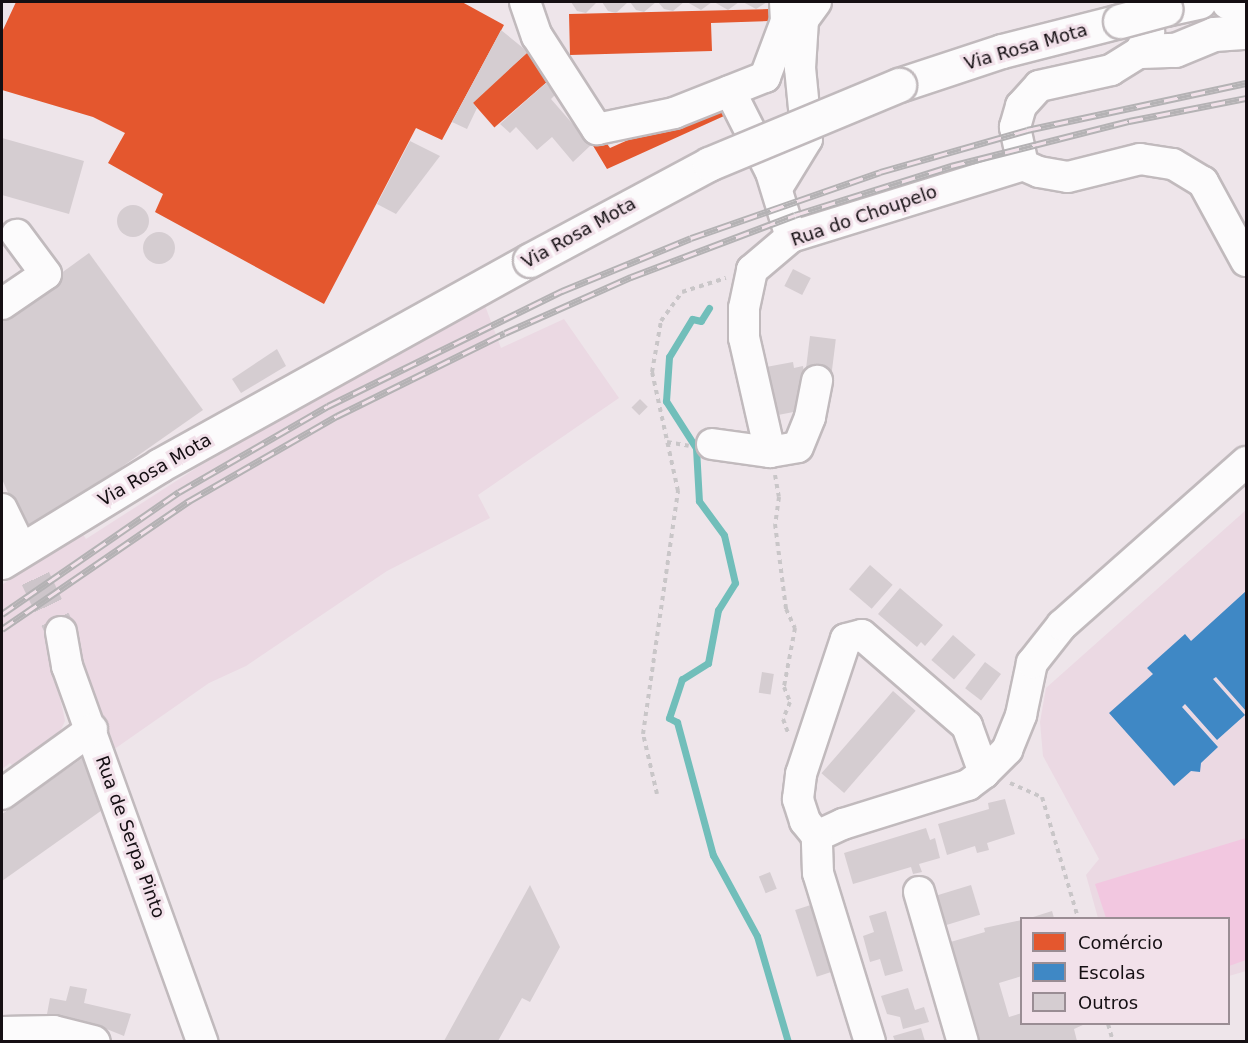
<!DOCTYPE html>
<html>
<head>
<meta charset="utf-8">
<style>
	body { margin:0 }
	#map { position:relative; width:1248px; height:1043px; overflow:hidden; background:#eee5ea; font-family:"DejaVu Sans",sans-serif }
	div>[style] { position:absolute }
	.built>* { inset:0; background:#ebd9e3 }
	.green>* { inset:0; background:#f2c7e0 }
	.shops>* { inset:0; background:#e4572e; transform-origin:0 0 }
	.schools>* { inset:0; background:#3f88c5 }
	.stream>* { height:7px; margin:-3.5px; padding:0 3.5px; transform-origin:3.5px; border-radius:3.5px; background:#71beba }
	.building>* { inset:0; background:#d5cdd1; transform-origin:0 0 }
	.round { border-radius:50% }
	.minor-tunnel>* { height:30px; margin-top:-15px; transform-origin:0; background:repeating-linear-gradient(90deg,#cdc5ca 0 30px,transparent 0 45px) }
	.path>* { height:4px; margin-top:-2px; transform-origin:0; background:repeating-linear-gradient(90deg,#c9c6c8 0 4.5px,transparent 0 9px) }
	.roads { filter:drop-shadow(2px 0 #c1babd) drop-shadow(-2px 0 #c1babd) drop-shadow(0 2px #c1babd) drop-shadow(0 -2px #c1babd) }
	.minor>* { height:30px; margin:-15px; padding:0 15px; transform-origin:15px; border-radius:15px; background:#fcfbfc }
	.major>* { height:33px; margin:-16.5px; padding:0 16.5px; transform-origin:16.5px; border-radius:16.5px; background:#fcfbfc }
	.rail>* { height:7px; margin-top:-3.5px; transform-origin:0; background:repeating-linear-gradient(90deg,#f2e1ea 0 14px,#b4b2b4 0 28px); box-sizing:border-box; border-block:2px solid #b4b2b4 }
	.bridges { filter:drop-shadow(2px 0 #c1babd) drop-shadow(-2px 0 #c1babd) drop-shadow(0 2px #c1babd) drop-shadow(0 -2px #c1babd) }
	.major-bridge>* { height:33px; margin:-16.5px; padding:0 16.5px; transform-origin:16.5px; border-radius:16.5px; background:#fcfbfc }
	span { translate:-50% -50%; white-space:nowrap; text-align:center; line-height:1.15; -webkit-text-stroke:6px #f2e1ea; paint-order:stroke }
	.street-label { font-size:18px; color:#150f13 }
	.frame { position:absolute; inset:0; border:3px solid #150f13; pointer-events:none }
	.legend { position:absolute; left:1020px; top:917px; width:210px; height:108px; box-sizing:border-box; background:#f2e1ea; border:2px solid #9a8d94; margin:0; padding:8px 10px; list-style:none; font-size:18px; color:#150f13 }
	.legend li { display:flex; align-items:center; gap:12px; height:30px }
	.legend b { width:30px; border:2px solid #9a8d94 }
</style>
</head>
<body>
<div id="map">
	<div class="built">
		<div style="clip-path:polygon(484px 303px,501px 348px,564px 319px,619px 398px,478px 495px,490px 518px,387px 571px,246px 666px,209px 683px,113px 750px,68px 625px,46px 642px,63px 711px,65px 721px,59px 734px,15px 769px,10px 763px,2px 769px,2px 585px,80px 530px,86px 539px,198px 467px)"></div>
		<div style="clip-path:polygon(1246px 510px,1246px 971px,1229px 976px,1228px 918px,1098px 918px,1086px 875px,1099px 859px,1043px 756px,1040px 722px,1046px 688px)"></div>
	</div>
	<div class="green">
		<div style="clip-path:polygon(1246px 838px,1246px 960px,1229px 966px,1228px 918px,1106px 918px,1095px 884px)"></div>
	</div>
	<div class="shops">
		<div style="clip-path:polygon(16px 2px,462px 2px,504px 25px,442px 140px,416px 128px,324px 304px,155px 212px,163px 194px,108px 163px,125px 133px,93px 117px,2px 90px,2px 32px)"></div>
		<div style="clip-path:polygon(769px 9px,769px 21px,711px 23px,712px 51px,570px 55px,569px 14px)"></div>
		<div style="left:528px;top:52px;width:35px;height:75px;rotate:49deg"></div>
		<div style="clip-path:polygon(716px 101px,724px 116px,607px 169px,592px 144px,603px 138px,610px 148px)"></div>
	</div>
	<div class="schools">
		<div style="clip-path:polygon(1246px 591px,1246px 711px,1216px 677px,1213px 679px,1245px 715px,1217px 740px,1185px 704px,1182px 707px,1218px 747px,1201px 763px,1200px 772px,1191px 771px,1174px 786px,1109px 713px,1153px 674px,1147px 668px,1185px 634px,1191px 641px)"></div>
	</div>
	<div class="stream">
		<div style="left:709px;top:308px;width:15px;rotate:122deg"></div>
		<div style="left:701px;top:321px;width:9px;rotate:-167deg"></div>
		<div style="left:692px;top:319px;width:44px;rotate:121.2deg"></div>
		<div style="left:669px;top:357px;width:44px;rotate:93.9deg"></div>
		<div style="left:666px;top:401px;width:56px;rotate:57.4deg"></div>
		<div style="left:696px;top:448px;width:53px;rotate:86.8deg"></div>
		<div style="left:699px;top:501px;width:42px;rotate:53.7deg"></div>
		<div style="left:724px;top:535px;width:49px;rotate:77.1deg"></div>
		<div style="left:735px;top:583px;width:32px;rotate:122deg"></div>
		<div style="left:718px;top:610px;width:54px;rotate:100.7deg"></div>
		<div style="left:708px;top:663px;width:31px;rotate:148deg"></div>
		<div style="left:682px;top:679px;width:41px;rotate:108.4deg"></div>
		<div style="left:669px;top:718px;width:9px;rotate:27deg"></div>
		<div style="left:677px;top:722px;width:138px;rotate:74.9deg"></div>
		<div style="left:713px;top:855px;width:92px;rotate:61.5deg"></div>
		<div style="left:757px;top:936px;width:110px;rotate:73.7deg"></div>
	</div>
	<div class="building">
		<div style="clip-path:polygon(571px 2px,597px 2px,586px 13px,577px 11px)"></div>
		<div style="clip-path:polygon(602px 2px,628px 2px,616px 13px,608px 11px)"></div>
		<div style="clip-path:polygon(630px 2px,656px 2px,644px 12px,636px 10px)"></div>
		<div style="clip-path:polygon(658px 2px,684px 2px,673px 11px,664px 9px)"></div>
		<div style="clip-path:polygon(687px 2px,712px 2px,701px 10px)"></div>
		<div style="clip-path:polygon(714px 2px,739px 2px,728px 10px)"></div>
		<div style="clip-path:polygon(743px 2px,767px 2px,756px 9px)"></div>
		<div style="clip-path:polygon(501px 30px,528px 52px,473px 103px,477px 108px,467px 129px,452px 122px)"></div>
		<div style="clip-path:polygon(546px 83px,555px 95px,551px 99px,591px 145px,573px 162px,552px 137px,537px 150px,516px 127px,510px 133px,500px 124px)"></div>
		<div style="clip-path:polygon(2px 138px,84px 161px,69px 214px,2px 195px)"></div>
		<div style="clip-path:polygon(410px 141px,440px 156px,396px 214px,377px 204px)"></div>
		<div class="round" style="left:117px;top:205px;width:32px;height:32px"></div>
		<div class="round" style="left:143px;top:232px;width:32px;height:32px"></div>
		<div style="clip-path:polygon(89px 253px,203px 410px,26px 534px,2px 479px,2px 316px)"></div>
		<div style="left:793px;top:269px;width:20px;height:19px;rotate:27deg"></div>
		<div style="left:810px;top:336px;width:26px;height:35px;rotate:7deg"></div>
		<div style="clip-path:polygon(277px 349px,286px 366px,241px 393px,232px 379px)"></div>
		<div style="clip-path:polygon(793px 362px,794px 368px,803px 366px,809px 409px,778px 415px,766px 367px)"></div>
		<div style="left:640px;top:399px;width:11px;height:12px;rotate:45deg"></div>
		<div style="left:870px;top:565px;width:30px;height:32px;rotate:41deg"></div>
		<div style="clip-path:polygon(900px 588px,943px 625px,925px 646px,921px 642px,917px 647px,878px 614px)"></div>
		<div style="left:953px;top:635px;width:30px;height:33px;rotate:41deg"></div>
		<div style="left:985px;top:662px;width:20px;height:33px;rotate:37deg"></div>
		<div style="left:762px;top:672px;width:12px;height:21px;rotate:9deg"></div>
		<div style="left:893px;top:691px;width:30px;height:109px;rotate:41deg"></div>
		<div style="clip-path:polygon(87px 755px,105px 808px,2px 881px,2px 814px)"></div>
		<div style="clip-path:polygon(1005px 799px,1015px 834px,987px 843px,989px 850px,977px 853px,975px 846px,947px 855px,938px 824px,989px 809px,988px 803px)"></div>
		<div style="clip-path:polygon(926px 828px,930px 840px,935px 838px,940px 858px,919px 864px,922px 872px,913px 874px,911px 867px,853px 884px,844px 853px)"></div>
		<div style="left:770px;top:872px;width:18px;height:12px;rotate:68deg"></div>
		<div style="clip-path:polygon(530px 885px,560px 947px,530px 1002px,522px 998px,498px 1041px,444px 1041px)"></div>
		<div style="left:971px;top:885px;width:31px;height:42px;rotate:73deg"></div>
		<div style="left:817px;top:903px;width:70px;height:23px;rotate:72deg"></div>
		<div style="clip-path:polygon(886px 911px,903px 971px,885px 976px,880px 959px,870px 962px,863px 936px,874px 932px,869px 916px)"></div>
		<div style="clip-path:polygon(1052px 911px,1054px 918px,1030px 918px)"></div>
		<div style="clip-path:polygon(1022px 920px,1022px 976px,999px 983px,1009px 1017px,1022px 1013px,1022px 1024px,1085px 1024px,1074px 1029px,1077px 1041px,976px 1041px,947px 943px,985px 932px,984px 928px)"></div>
		<div style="clip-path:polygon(70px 986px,87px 989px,84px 1003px,131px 1014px,124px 1036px,94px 1024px,47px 1014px,50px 998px,66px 1001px)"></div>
		<div style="clip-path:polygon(908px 988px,915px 1010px,924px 1007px,929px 1022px,903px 1029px,900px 1017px,887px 1014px,881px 996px)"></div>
		<div style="clip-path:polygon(921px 1028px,925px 1041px,895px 1041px,893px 1036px)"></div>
	</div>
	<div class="minor-tunnel">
		<div style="left:16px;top:538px;width:104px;rotate:64.4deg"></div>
	</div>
	<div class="path">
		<div style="left:667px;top:442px;width:22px;rotate:10deg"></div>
		<div style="left:775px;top:475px;width:22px;rotate:80deg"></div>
		<div style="left:779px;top:497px;width:27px;rotate:98deg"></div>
		<div style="left:775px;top:524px;width:86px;rotate:82.6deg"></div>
		<div style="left:786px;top:609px;width:21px;rotate:65deg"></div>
		<div style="left:795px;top:628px;width:60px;rotate:100.6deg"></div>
		<div style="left:784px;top:687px;width:16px;rotate:68deg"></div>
		<div style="left:790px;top:702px;width:18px;rotate:112deg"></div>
		<div style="left:783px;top:719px;width:15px;rotate:70deg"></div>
		<div style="left:1010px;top:783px;width:35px;rotate:24deg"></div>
		<div style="left:1042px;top:797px;width:126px;rotate:73.4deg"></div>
		<div style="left:657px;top:794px;width:62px;rotate:-103.1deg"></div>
		<div style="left:643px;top:734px;width:246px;rotate:-81.8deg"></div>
		<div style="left:678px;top:491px;width:122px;rotate:-102.3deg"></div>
		<div style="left:652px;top:372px;width:52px;rotate:-80deg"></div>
		<div style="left:661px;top:321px;width:36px;rotate:-54deg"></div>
		<div style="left:682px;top:292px;width:46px;rotate:-17.7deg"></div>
		<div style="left:1108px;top:1024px;width:19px;rotate:74deg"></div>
	</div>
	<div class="roads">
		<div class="minor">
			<div style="left:525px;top:2px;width:36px;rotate:71deg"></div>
			<div style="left:537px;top:36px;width:111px;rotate:57.2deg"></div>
			<div style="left:597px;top:129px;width:79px;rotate:-11.7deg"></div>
			<div style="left:674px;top:113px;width:98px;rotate:-21.6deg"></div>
			<div style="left:765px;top:77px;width:60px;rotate:-69.4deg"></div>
			<div style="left:786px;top:21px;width:19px;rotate:-93deg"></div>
			<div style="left:730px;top:91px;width:91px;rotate:63.2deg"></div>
			<div style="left:771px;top:172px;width:68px;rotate:72.9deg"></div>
			<div style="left:1023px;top:165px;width:39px;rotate:-102deg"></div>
			<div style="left:1015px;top:127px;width:22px;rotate:-74deg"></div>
			<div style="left:1021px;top:106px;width:27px;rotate:-48deg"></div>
			<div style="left:1039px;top:86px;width:74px;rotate:-12.5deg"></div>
			<div style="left:1111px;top:70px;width:36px;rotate:-32deg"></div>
			<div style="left:1141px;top:51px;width:21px;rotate:-67deg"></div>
			<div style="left:1149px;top:32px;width:30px;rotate:-99deg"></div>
			<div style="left:777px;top:188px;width:57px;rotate:-58.5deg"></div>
			<div style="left:807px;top:139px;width:71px;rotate:-95.6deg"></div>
			<div style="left:800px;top:68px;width:48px;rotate:-86.4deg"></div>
			<div style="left:803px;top:20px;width:22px;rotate:-54deg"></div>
			<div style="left:2px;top:304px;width:53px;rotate:-34.3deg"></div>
			<div style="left:46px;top:274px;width:49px;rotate:-126.6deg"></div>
			<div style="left:712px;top:444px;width:59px;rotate:7.9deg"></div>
			<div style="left:770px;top:452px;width:28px;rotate:-10deg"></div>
			<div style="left:798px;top:447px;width:32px;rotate:-68deg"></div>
			<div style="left:810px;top:417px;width:37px;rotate:-79deg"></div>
			<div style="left:770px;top:452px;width:117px;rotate:-102.8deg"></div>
			<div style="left:744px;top:338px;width:30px;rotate:-90deg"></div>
			<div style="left:744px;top:308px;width:39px;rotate:-78deg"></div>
			<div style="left:752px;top:270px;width:51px;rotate:-40.2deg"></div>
			<div style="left:791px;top:237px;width:243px;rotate:-17.2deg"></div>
			<div style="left:1023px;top:165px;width:17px;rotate:24deg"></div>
			<div style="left:1039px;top:172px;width:29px;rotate:10deg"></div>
			<div style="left:1068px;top:177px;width:74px;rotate:-14deg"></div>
			<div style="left:1140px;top:159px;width:33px;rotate:9deg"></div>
			<div style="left:1173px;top:164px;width:35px;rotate:31deg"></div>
			<div style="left:1203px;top:182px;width:90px;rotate:61.4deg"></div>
			<div style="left:2px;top:509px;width:32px;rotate:64deg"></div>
			<div style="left:61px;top:632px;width:35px;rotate:80deg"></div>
			<div style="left:67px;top:666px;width:400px;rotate:70.2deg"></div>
			<div style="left:2px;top:794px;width:111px;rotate:-35.8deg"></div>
			<div style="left:817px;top:836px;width:29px;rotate:-25deg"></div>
			<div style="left:843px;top:824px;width:131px;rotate:-17.3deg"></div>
			<div style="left:968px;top:785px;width:20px;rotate:-37deg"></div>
			<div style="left:984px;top:773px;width:33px;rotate:-45deg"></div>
			<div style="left:1007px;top:750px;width:38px;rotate:-68deg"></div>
			<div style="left:1021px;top:715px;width:53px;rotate:-78.1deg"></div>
			<div style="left:1032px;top:663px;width:48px;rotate:-51.7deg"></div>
			<div style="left:1062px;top:625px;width:246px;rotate:-41.5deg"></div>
			<div style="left:919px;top:892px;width:156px;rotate:73.7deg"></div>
			<div style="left:870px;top:1042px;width:177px;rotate:-107.1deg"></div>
			<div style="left:818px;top:873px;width:37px;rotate:-92deg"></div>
			<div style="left:817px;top:836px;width:19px;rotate:-129deg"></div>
			<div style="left:805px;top:821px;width:23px;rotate:-108deg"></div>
			<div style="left:798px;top:799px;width:25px;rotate:-83deg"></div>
			<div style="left:801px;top:774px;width:142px;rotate:-71.6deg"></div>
			<div style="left:846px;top:639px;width:16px;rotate:-14deg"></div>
			<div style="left:862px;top:635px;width:139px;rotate:40.9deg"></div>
			<div style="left:967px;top:726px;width:50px;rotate:70.1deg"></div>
		</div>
		<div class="major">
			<div style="left:1228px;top:2px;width:18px;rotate:6deg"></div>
			<div style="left:1165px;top:9px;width:35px;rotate:-12deg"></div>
			<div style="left:1141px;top:51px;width:34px;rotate:-2deg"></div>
			<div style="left:1175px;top:50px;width:42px;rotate:-22.3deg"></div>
			<div style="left:1214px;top:34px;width:32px;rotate:-4deg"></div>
			<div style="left:899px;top:85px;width:108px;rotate:-18.3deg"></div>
			<div style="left:1002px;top:51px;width:122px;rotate:-14.3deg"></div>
			<div style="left:2px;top:562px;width:185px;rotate:-31.5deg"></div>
			<div style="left:160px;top:465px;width:423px;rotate:-29deg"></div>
			<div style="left:2px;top:1033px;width:51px;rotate:-1.1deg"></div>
			<div style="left:53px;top:1032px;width:41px;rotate:14deg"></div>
		</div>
	</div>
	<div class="rail">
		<div style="left:2px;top:614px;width:215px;rotate:-34.6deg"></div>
		<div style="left:179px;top:492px;width:172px;rotate:-30deg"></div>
		<div style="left:328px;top:406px;width:261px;rotate:-26.2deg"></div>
		<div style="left:562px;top:291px;width:139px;rotate:-22.3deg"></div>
		<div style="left:691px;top:238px;width:200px;rotate:-19.2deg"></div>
		<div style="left:880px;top:172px;width:153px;rotate:-15.9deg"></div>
		<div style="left:1027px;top:130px;width:224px;rotate:-12.1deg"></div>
		<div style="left:2px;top:629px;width:227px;rotate:-34.4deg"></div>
		<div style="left:189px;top:501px;width:171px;rotate:-29.9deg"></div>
		<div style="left:337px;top:416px;width:187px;rotate:-26.3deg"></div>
		<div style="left:505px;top:333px;width:138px;rotate:-24deg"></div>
		<div style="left:631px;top:277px;width:175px;rotate:-20.7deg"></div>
		<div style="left:795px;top:215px;width:164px;rotate:-17.4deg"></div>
		<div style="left:951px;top:166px;width:184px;rotate:-14.2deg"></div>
		<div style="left:1129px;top:121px;width:119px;rotate:-11.1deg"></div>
	</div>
	<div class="bridges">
		<div class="major-bridge">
			<div style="left:1120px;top:21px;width:47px;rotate:-14.9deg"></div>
			<div style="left:530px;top:260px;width:203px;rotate:-28.2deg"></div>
			<div style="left:709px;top:164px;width:206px;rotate:-22.6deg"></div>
		</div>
	</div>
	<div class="street-label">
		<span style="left:1026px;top:47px;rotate:-16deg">Via Rosa Mota</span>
		<span style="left:864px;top:216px;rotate:-19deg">Rua do Choupelo</span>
		<span style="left:579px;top:233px;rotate:-29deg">Via Rosa Mota</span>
		<span style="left:155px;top:470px;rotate:-30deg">Via Rosa Mota</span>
		<span style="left:130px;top:837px;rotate:70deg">Rua de Serpa Pinto</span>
	</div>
	<div class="frame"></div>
	<ul class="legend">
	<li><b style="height:16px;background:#e4572e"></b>Comércio</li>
	<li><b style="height:16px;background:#3f88c5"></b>Escolas</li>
	<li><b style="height:16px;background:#d5cdd1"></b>Outros</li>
	</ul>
</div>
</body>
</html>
